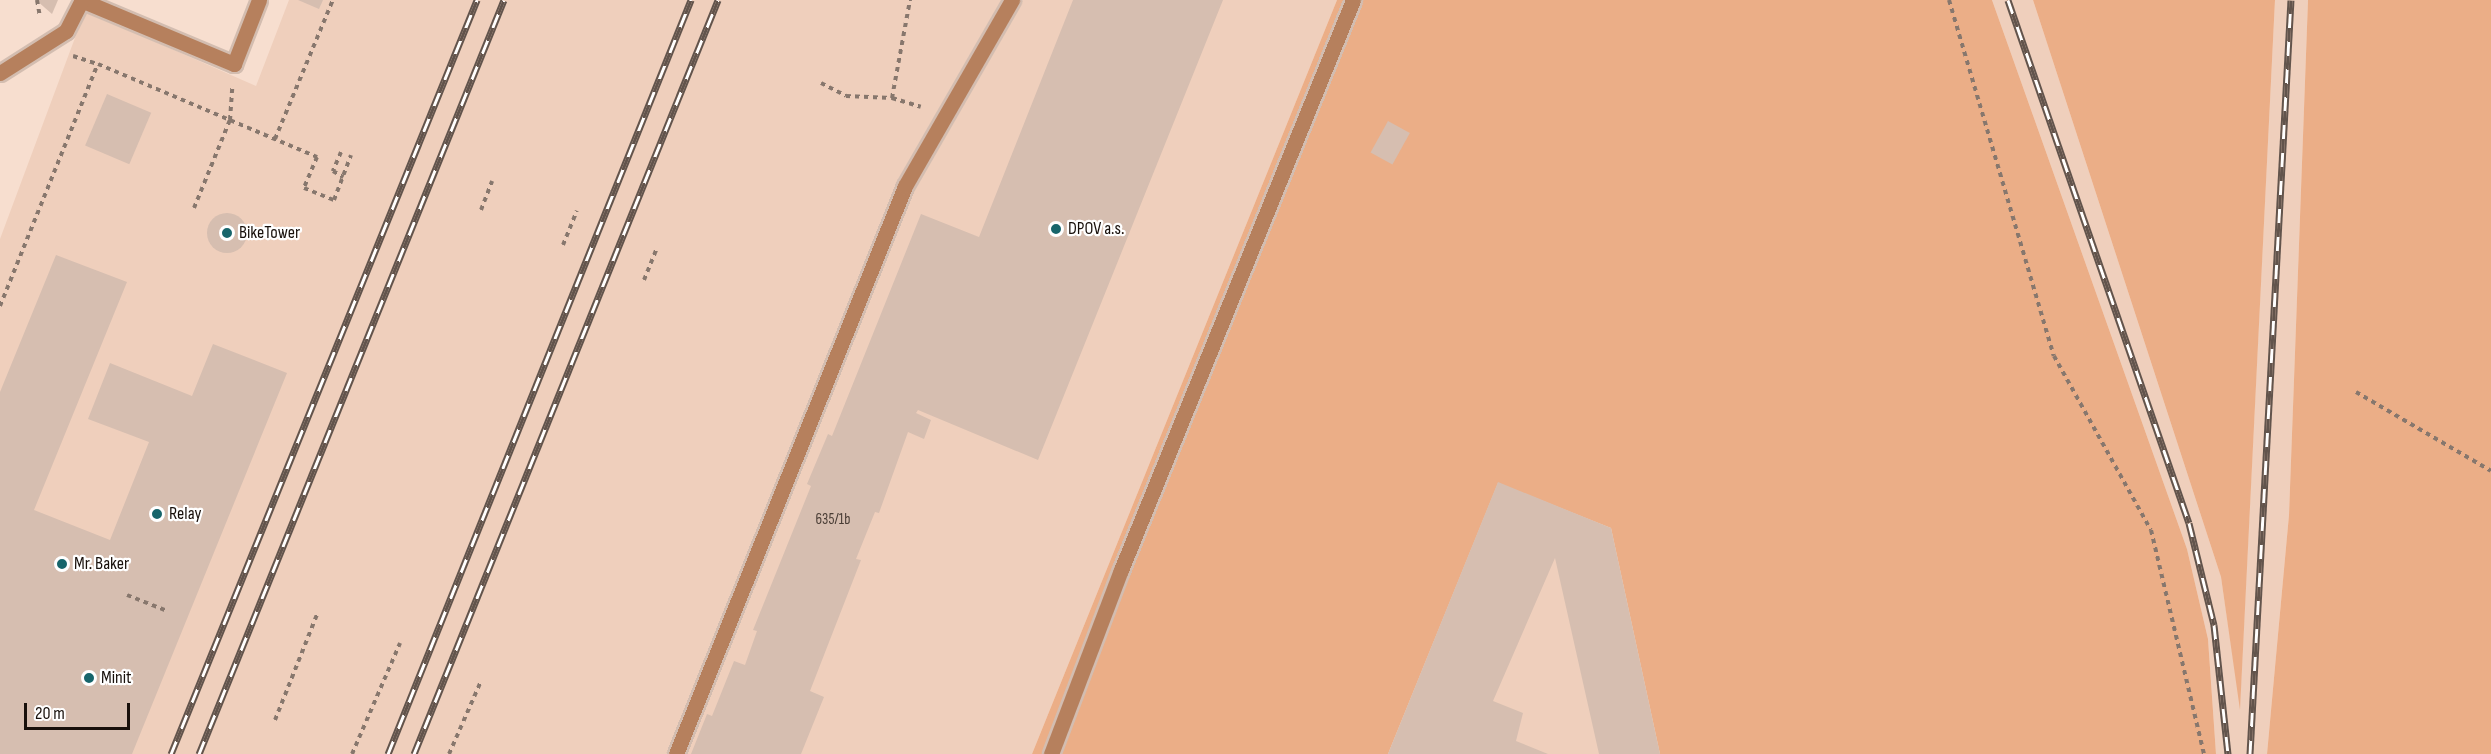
<!DOCTYPE html>
<html>
<head>
<meta charset="utf-8">
<style>
	body { margin:0 }
	#map { position:relative; width:2491px; height:754px; overflow:hidden; background:#f7decf; font-family:"Sofia Sans Condensed",sans-serif }
	div>[style] { position:absolute }
	.built>* { inset:0; background:#efcfbc }
	.green>* { inset:0; background:#ebae87 }
	.building>* { inset:0; background:#d6beb0; transform-origin:0 0 }
	.round { border-radius:50% }
	.path>* { height:4px; margin-top:-2px; transform-origin:0; background:repeating-linear-gradient(90deg,#87776d 0 4.5px,transparent 0 9px) }
	.roads { filter:drop-shadow(2px 0 #d3bdb0) drop-shadow(-2px 0 #d3bdb0) drop-shadow(0 2px #d3bdb0) drop-shadow(0 -2px #d3bdb0) }
	.minor>* { height:15px; margin:-7.5px; padding:0 7.5px; transform-origin:7.5px; border-radius:7.5px; background:#b6805d }
	.rail>* { height:7px; margin-top:-3.5px; transform-origin:0; background:repeating-linear-gradient(90deg,#fff 0 14px,#62544c 0 28px); box-sizing:border-box; border-block:2px solid #62544c }
	.dots>* { width:16px; height:16px; translate:-50% -50%; box-sizing:border-box; border:3px solid #fff; border-radius:50% }
	span { translate:-50% -50%; white-space:nowrap; text-align:center; line-height:1.15; -webkit-text-stroke:4.5px #fff; paint-order:stroke }
	.number-label { font-size:15px; color:#483c34 }
	.number-label span { -webkit-text-stroke-width:0 }
	.poi-label { font-size:18px; color:#18100b }
	.left { translate:0 -50%; text-align:left }
	.scale { position:absolute; left:24px; top:703px; width:106px; height:27px; box-sizing:border-box; border:3px solid #18100b; border-top:0; padding-left:8px; font-size:18px; line-height:21px; white-space:nowrap; color:#18100b; -webkit-text-stroke:4px #fff; paint-order:stroke }
</style>
</head>
<body>
<div id="map">
	<div class="built">
		<div style="clip-path:polygon(289px 0,1337px 0,1032px 754px,0 754px,0 239px,85px 11px,256px 86px)"></div>
		<div style="clip-path:polygon(1992px 0,2033px 0,2221px 577px,2240px 705px,2275px 0,2308px 0,2289px 515px,2267px 754px,2216px 754px,2208px 639px,2187px 549px)"></div>
		<div style="clip-path:polygon(1498px 482px,1611px 528px,1660px 754px,1388px 754px)"></div>
	</div>
	<div class="green">
		<div style="clip-path:polygon(1337px 0,1992px 0,2187px 549px,2208px 639px,2216px 754px,1660px 754px,1611px 528px,1498px 483px,1388px 754px,1032px 754px)"></div>
		<div style="clip-path:polygon(2033px 0,2275px 0,2240px 710px,2221px 577px)"></div>
		<div style="clip-path:polygon(2308px 0,2491px 0,2491px 754px,2267px 754px,2289px 515px)"></div>
	</div>
	<div class="building">
		<div style="clip-path:polygon(36px 0,58px 0,52px 14px)"></div>
		<div style="clip-path:polygon(298px 0,323px 0,319px 9px)"></div>
		<div style="clip-path:polygon(1073px 0,1223px 0,1038px 460px,918px 410px,916px 413px,931px 420px,924px 439px,908px 432px,879px 513px,875px 512px,856px 559px,861px 560px,810px 691px,824px 697px,801px 754px,691px 754px,707px 714px,712px 716px,734px 661px,745px 665px,757px 631px,753px 630px,811px 486px,807px 484px,828px 434px,832px 436px,921px 214px,979px 237px)"></div>
		<div style="left:107px;top:94px;width:48px;height:56px;rotate:23deg"></div>
		<div style="left:1388px;top:121px;width:25px;height:36px;rotate:29deg"></div>
		<div class="round" style="left:207px;top:213px;width:40px;height:40px"></div>
		<div style="clip-path:polygon(56px 255px,127px 282px,34px 510px,110px 540px,149px 442px,88px 419px,110px 363px,192px 396px,213px 344px,287px 373px,132px 754px,0 754px,0 392px)"></div>
		<div style="clip-path:polygon(1498px 482px,1611px 528px,1660px 754px,1599px 754px,1555px 558px,1493px 701px,1523px 713px,1516px 741px,1548px 754px,1388px 754px)"></div>
	</div>
	<div class="path">
		<div style="left:37px;top:0;width:17px;rotate:80deg"></div>
		<div style="left:1949px;top:0;width:371px;rotate:73.6deg"></div>
		<div style="left:2054px;top:356px;width:199px;rotate:60.9deg"></div>
		<div style="left:2151px;top:530px;width:230px;rotate:76.7deg"></div>
		<div style="left:73px;top:56px;width:26px;rotate:18deg"></div>
		<div style="left:821px;top:83px;width:28px;rotate:27deg"></div>
		<div style="left:846px;top:96px;width:46px;rotate:2.5deg"></div>
		<div style="left:892px;top:98px;width:30px;rotate:17deg"></div>
		<div style="left:892px;top:98px;width:100px;rotate:-79.6deg"></div>
		<div style="left:275px;top:139px;width:151px;rotate:-67.4deg"></div>
		<div style="left:341px;top:152px;width:21px;rotate:113deg"></div>
		<div style="left:333px;top:171px;width:12px;rotate:31deg"></div>
		<div style="left:194px;top:208px;width:95px;rotate:-67.8deg"></div>
		<div style="left:230px;top:120px;width:32px;rotate:-86deg"></div>
		<div style="left:481px;top:210px;width:31px;rotate:-69deg"></div>
		<div style="left:563px;top:245px;width:37px;rotate:-68deg"></div>
		<div style="left:644px;top:280px;width:35px;rotate:-68deg"></div>
		<div style="left:0;top:306px;width:261px;rotate:-68deg"></div>
		<div style="left:98px;top:64px;width:238px;rotate:23deg"></div>
		<div style="left:317px;top:157px;width:34px;rotate:113deg"></div>
		<div style="left:304px;top:188px;width:32px;rotate:22deg"></div>
		<div style="left:334px;top:200px;width:48px;rotate:-69.3deg"></div>
		<div style="left:2356px;top:392px;width:156px;rotate:30.3deg"></div>
		<div style="left:127px;top:595px;width:43px;rotate:21.8deg"></div>
		<div style="left:275px;top:720px;width:116px;rotate:-68.3deg"></div>
		<div style="left:352px;top:754px;width:121px;rotate:-66.6deg"></div>
		<div style="left:449px;top:754px;width:80px;rotate:-66.3deg"></div>
	</div>
	<div class="roads">
		<div class="minor">
			<div style="left:81px;top:0;width:166px;rotate:22.7deg"></div>
			<div style="left:234px;top:64px;width:69px;rotate:-68.7deg"></div>
			<div style="left:0;top:73px;width:78px;rotate:-32.5deg"></div>
			<div style="left:66px;top:31px;width:35px;rotate:-63deg"></div>
			<div style="left:676px;top:754px;width:612px;rotate:-68.04deg"></div>
			<div style="left:905px;top:186px;width:215px;rotate:-60.1deg"></div>
			<div style="left:1051px;top:754px;width:197px;rotate:-69.2deg"></div>
			<div style="left:1121px;top:570px;width:615px;rotate:-67.85deg"></div>
		</div>
	</div>
	<div class="rail">
		<div style="left:2008px;top:0;width:553px;rotate:70.91deg"></div>
		<div style="left:2189px;top:523px;width:105px;rotate:76.2deg"></div>
		<div style="left:2214px;top:625px;width:130px;rotate:83.8deg"></div>
		<div style="left:171px;top:754px;width:814px;rotate:-67.91deg"></div>
		<div style="left:199px;top:754px;width:813px;rotate:-67.98deg"></div>
		<div style="left:388px;top:754px;width:813px;rotate:-68.11deg"></div>
		<div style="left:414px;top:754px;width:813px;rotate:-68.04deg"></div>
		<div style="left:2250px;top:754px;width:755px;rotate:-86.89deg"></div>
	</div>
	<div class="dots">
		<div style="left:1056px;top:229px;background:#17656b"></div>
		<div style="left:227px;top:233px;background:#17656b"></div>
		<div style="left:157px;top:514px;background:#17656b"></div>
		<div style="left:62px;top:564px;background:#17656b"></div>
		<div style="left:89px;top:678px;background:#17656b"></div>
	</div>
	<div class="number-label">
		<span style="left:833px;top:520px">635/1b</span>
	</div>
	<div class="poi-label">
		<span class="left" style="left:1068px;top:229px">DPOV a.s.</span>
		<span class="left" style="left:239px;top:233px">BikeTower</span>
		<span class="left" style="left:169px;top:514px">Relay</span>
		<span class="left" style="left:74px;top:564px">Mr. Baker</span>
		<span class="left" style="left:101px;top:678px">Minit</span>
	</div>
	<div class="scale">20 m</div>
</div>
</body>
</html>
